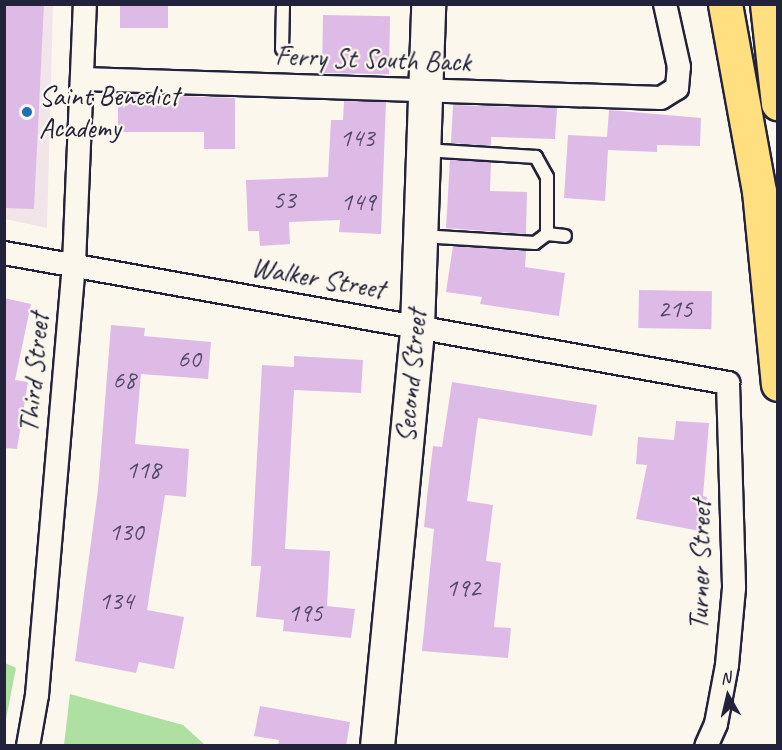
<!DOCTYPE html>
<html>
<head>
<meta charset="utf-8">
<style>
	body { margin:0 }
	#map { position:relative; width:782px; height:750px; overflow:hidden; background:#fbf7ec; font-family:Caveat,sans-serif }
	div>[style] { position:absolute }
	.built>* { inset:0; background:#f2e5ea }
	.green>* { inset:0; background:#ade0a1 }
	.building>* { inset:0; background:#debbe7; transform-origin:0 0 }
	.roads { filter:drop-shadow(2px 0 #22223b) drop-shadow(-2px 0 #22223b) drop-shadow(0 2px #22223b) drop-shadow(0 -2px #22223b) }
	.lane>* { height:12px; margin:-6px; padding:0 6px; transform-origin:6px; border-radius:6px; background:#fbf7ec }
	.street>* { height:22px; margin:-11px; padding:0 11px; transform-origin:11px; border-radius:11px; background:#fbf7ec }
	.secondary>* { height:33px; margin:-16.5px; padding:0 16.5px; transform-origin:16.5px; border-radius:16.5px; background:#fbf7ec }
	.highway>* { height:33px; margin:-16.5px; padding:0 16.5px; transform-origin:16.5px; border-radius:16.5px; background:#ffdf80 }
	.dots>* { width:16px; height:16px; translate:-50% -50%; box-sizing:border-box; border:3px solid #fbf7ec; border-radius:50% }
	span { translate:-50% -50%; white-space:nowrap; text-align:center; line-height:1.15; -webkit-text-stroke:4.5px #fbf7ec; paint-order:stroke }
	.number-label { font-size:26px; color:#514866 }
	.number-label span { -webkit-text-stroke-width:0 }
	.street-label { font-size:28px; color:#22223b }
	.poi-label { font-size:28px; color:#22223b }
	.left { translate:0 -50%; text-align:left }
	.frame { position:absolute; inset:0; border:6px solid #22223b; pointer-events:none }
	.north { position:absolute; left:698px; top:666px; width:60px; height:60px; -webkit-text-stroke:4px #fbf7ec; paint-order:stroke; rotate:352deg; font-size:16px; font-weight:700; line-height:24px; text-align:center; color:#22223b }
	.north::after { content:''; display:block; margin:auto; width:21px; height:27px; background:#22223b; clip-path:polygon(50% 0,100% 100%,50% 72%,0 100%) }
</style>
</head>
<body>
<div id="map">
	<div class="built">
		<div style="clip-path:polygon(4px 5px,53px 5px,47px 228px,5px 219px)"></div>
	</div>
	<div class="green">
		<div style="clip-path:polygon(5px 663px,16px 668px,5px 724px)"></div>
		<div style="clip-path:polygon(70px 694px,183px 725px,205px 745px,64px 745px)"></div>
	</div>
	<div class="building">
		<div style="clip-path:polygon(4px 4px,44px 4px,34px 209px,4px 208px)"></div>
		<div style="left:120px;top:4px;width:48px;height:24px"></div>
		<div style="left:323px;top:15px;width:67px;height:58px;rotate:1deg"></div>
		<div style="clip-path:polygon(118px 94px,235px 98px,235px 149px,204px 149px,204px 132px,118px 132px)"></div>
		<div style="clip-path:polygon(344px 101px,386px 102px,381px 234px,339px 232px,340px 220px,289px 222px,290px 244px,260px 246px,259px 231px,248px 231px,246px 180px,328px 177px,331px 120px,343px 120px)"></div>
		<div style="clip-path:polygon(453px 105px,557px 108px,555px 139px,491px 137px,491px 146px,451px 143px)"></div>
		<div style="clip-path:polygon(609px 110px,701px 118px,700px 146px,657px 145px,657px 152px,608px 150px,605px 201px,564px 198px,568px 135px,607px 137px)"></div>
		<div style="clip-path:polygon(450px 160px,491px 162px,490px 191px,527px 192px,526px 234px,446px 228px)"></div>
		<div style="clip-path:polygon(453px 246px,526px 251px,525px 267px,565px 273px,559px 316px,480px 304px,482px 297px,446px 292px)"></div>
		<div style="left:639px;top:290px;width:73px;height:38px;rotate:1deg"></div>
		<div style="clip-path:polygon(4px 298px,31px 304px,15px 380px,28px 382px,17px 449px,4px 448px)"></div>
		<div style="clip-path:polygon(111px 325px,145px 328px,144px 336px,211px 342px,208px 379px,141px 374px,135px 444px,189px 449px,186px 497px,165px 495px,147px 610px,184px 617px,174px 669px,139px 662px,136px 673px,75px 661px,98px 490px)"></div>
		<div style="clip-path:polygon(294px 356px,363px 360px,361px 393px,294px 390px,285px 549px,330px 551px,327px 606px,355px 609px,351px 638px,283px 631px,284px 620px,256px 617px,261px 566px,251px 566px,262px 365px,294px 367px)"></div>
		<div style="clip-path:polygon(452px 382px,597px 405px,592px 436px,478px 418px,467px 501px,493px 505px,486px 561px,501px 563px,494px 627px,511px 628px,508px 658px,422px 651px,434px 529px,424px 527px,428px 488px,433px 446px,442px 447px)"></div>
		<div style="clip-path:polygon(676px 421px,709px 423px,703px 496px,707px 497px,700px 531px,636px 519px,647px 465px,636px 464px,638px 437px,674px 440px)"></div>
		<div style="clip-path:polygon(260px 706px,350px 722px,346px 746px,278px 746px,279px 740px,254px 736px)"></div>
	</div>
	<div class="roads">
		<div class="lane">
			<div style="left:282px;top:49px;width:45px;rotate:-88.7deg"></div>
			<div style="left:547px;top:234px;width:18px;rotate:6deg"></div>
			<div style="left:421px;top:236px;width:114px;rotate:3.5deg"></div>
			<div style="left:535px;top:243px;width:15px;rotate:-37deg"></div>
			<div style="left:547px;top:234px;width:57px;rotate:-90deg"></div>
			<div style="left:547px;top:177px;width:23px;rotate:-119deg"></div>
			<div style="left:536px;top:157px;width:112px;rotate:-176.4deg"></div>
		</div>
		<div class="street">
			<div style="left:83px;top:79px;width:578px;rotate:1.88deg"></div>
			<div style="left:661px;top:98px;width:19px;rotate:-32deg"></div>
			<div style="left:677px;top:88px;width:21px;rotate:-85deg"></div>
			<div style="left:679px;top:67px;width:65px;rotate:-102.5deg"></div>
			<div style="left:4px;top:253px;width:736px;rotate:10.18deg"></div>
			<div style="left:728px;top:383px;width:205px;rotate:88.3deg"></div>
			<div style="left:734px;top:588px;width:77px;rotate:95.2deg"></div>
			<div style="left:727px;top:665px;width:60px;rotate:100.6deg"></div>
			<div style="left:716px;top:724px;width:24px;rotate:114deg"></div>
			<div style="left:28px;top:746px;width:52px;rotate:-80deg"></div>
			<div style="left:37px;top:695px;width:433px;rotate:-85.1deg"></div>
			<div style="left:74px;top:264px;width:260px;rotate:-87.6deg"></div>
		</div>
		<div class="secondary">
			<div style="left:377px;top:746px;width:421px;rotate:-84.5deg"></div>
			<div style="left:417px;top:327px;width:323px;rotate:-88deg"></div>
		</div>
		<div class="highway">
			<div style="left:725px;top:4px;width:190px;rotate:79.7deg"></div>
			<div style="left:759px;top:191px;width:194px;rotate:84.4deg"></div>
			<div style="left:767px;top:4px;width:100px;rotate:83.7deg"></div>
		</div>
	</div>
	<div class="dots">
		<div style="left:27px;top:112px;background:#1f6fb2"></div>
	</div>
	<div class="number-label">
		<span style="left:357px;top:138px">143</span>
		<span style="left:284px;top:200px">53</span>
		<span style="left:358px;top:202px">149</span>
		<span style="left:675px;top:309px">215</span>
		<span style="left:189px;top:359px">60</span>
		<span style="left:124px;top:380px">68</span>
		<span style="left:143px;top:470px">118</span>
		<span style="left:126px;top:532px">130</span>
		<span style="left:463px;top:588px">192</span>
		<span style="left:116px;top:601px">134</span>
		<span style="left:305px;top:613px">195</span>
	</div>
	<div class="street-label">
		<span style="left:373px;top:59px;rotate:2deg">Ferry St South Back</span>
		<span style="left:318px;top:278px;rotate:10deg">Walker Street</span>
		<span style="left:34px;top:373px;rotate:-85deg">Third Street</span>
		<span style="left:411px;top:376px;rotate:-85deg">Second Street</span>
		<span style="left:700px;top:565px;rotate:-89deg">Turner Street</span>
	</div>
	<div class="poi-label">
		<span class="left" style="left:39px;top:112px">Saint Benedict<br>Academy</span>
	</div>
	<div class="frame"></div>
	<div class="north">N</div>
</div>
</body>
</html>
